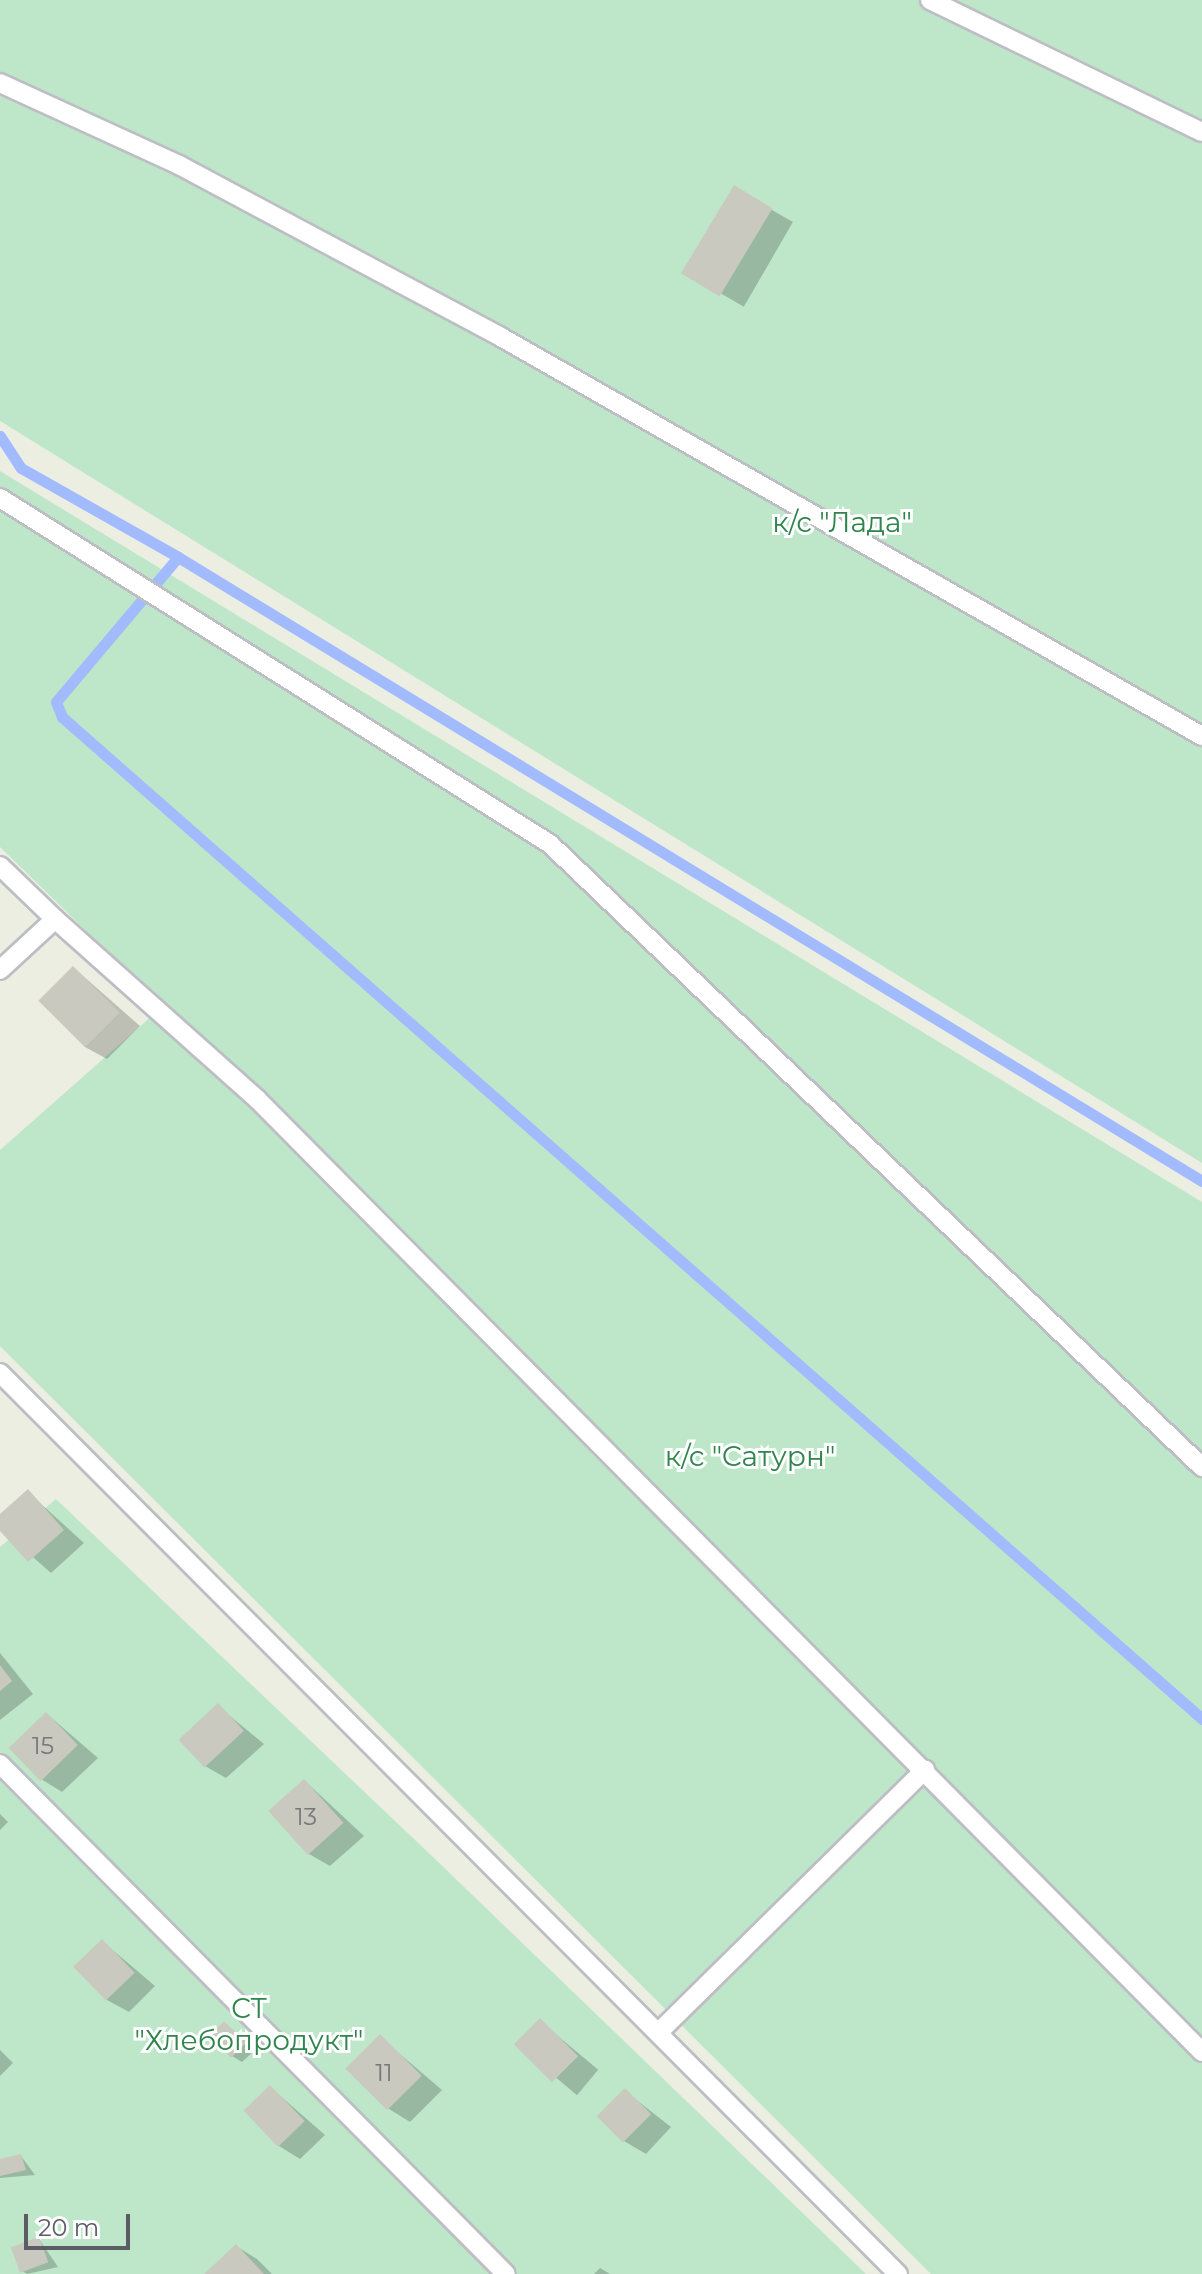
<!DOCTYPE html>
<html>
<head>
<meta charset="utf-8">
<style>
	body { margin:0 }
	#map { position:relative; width:1202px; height:2274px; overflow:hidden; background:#edeee2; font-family:Montserrat,sans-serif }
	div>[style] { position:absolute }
	.green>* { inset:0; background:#bee7ca }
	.shadow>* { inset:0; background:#0003; transform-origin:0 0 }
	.stream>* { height:11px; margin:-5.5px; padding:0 5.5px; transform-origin:5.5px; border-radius:5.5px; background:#a2bbff }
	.building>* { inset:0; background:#c9c9bf; transform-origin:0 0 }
	.roads { filter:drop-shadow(2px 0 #bdbec4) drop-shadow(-2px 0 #bdbec4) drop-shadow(0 2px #bdbec4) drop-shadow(0 -2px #bdbec4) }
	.lane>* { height:18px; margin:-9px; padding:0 9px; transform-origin:9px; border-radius:9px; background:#fff }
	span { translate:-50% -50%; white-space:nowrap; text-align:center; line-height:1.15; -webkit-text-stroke:6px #fff; paint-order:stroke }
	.number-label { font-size:24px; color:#76777b }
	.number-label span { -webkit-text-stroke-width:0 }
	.park-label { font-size:28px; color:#30854d }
	.scale { position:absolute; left:24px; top:2214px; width:106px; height:36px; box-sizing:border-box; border:4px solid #5b5c64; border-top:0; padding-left:10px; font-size:24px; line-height:28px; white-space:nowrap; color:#5b5c64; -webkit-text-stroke:6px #fff; paint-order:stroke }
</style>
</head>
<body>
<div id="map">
	<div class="green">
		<div style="clip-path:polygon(0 0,1202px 0,1202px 1163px,0 421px)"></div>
		<div style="clip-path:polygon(0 471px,1202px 1202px,1202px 2274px,931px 2274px,0 1346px,0 1150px,163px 1006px,0 847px)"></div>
		<div style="clip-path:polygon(56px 1499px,433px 1857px,866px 2274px,0 2274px,0 1547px)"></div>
	</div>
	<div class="shadow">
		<div style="left:734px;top:188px;width:68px;height:98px;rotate:30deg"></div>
		<div style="clip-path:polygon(74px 968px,140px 1026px,107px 1059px,85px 1047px)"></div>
		<div style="clip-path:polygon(28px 1492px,84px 1543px,51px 1573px,0 1528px,0 1516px)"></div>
		<div style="clip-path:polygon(0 1653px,33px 1694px,0 1720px)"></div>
		<div style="clip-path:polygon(218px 1706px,264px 1744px,226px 1778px,205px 1766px)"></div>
		<div style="clip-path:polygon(47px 1714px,98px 1758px,62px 1792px,41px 1779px)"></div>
		<div style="clip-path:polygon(305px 1781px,364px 1836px,330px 1866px,309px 1854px)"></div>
		<div style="clip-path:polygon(0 1814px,8px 1822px,0 1830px)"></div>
		<div style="clip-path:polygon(102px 1941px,155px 1986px,129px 2012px,107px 2000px)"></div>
		<div style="left:540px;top:2021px;width:76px;height:33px;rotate:40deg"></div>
		<div style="clip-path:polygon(224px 2023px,255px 2050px,242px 2062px,232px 2056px)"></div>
		<div style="clip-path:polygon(380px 2037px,442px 2090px,410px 2122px,389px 2109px)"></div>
		<div style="clip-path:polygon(0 2050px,13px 2063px,0 2076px)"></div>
		<div style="clip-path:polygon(270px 2087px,325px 2135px,300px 2159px,279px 2146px)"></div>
		<div style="clip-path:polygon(625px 2091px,671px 2127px,646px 2154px,624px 2141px)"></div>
		<div style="clip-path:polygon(21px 2156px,35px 2175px,0 2178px,0 2161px)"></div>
		<div style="clip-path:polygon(39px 2239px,58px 2267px,27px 2274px,22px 2271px)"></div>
		<div style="clip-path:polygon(236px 2246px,257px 2259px,272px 2274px,207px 2274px)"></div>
		<div style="clip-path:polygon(600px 2268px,610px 2274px,594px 2274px)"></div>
	</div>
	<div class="stream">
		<div style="left:0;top:436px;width:38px;rotate:57deg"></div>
		<div style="left:21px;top:468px;width:180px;rotate:29.5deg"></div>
		<div style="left:178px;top:557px;width:189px;rotate:130.1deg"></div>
		<div style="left:56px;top:702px;width:16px;rotate:68deg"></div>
		<div style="left:62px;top:717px;width:1518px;rotate:41.31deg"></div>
		<div style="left:178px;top:557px;width:1199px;rotate:31.36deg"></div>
	</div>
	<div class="building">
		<div style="left:734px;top:185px;width:45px;height:103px;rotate:31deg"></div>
		<div style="left:73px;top:966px;width:66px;height:49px;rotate:45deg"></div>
		<div style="clip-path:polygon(28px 1489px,64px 1530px,28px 1562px,0 1531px,0 1514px)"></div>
		<div style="clip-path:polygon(0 1665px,12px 1681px,0 1691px)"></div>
		<div style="left:218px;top:1703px;width:38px;height:54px;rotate:47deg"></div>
		<div style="left:46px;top:1712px;width:46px;height:52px;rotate:46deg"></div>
		<div style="left:304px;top:1779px;width:59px;height:48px;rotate:48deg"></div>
		<div style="left:102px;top:1939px;width:47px;height:40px;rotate:46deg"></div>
		<div style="left:540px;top:2018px;width:54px;height:37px;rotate:45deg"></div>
		<div style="left:224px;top:2021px;width:31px;height:21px;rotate:45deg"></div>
		<div style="left:380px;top:2034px;width:59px;height:49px;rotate:45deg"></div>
		<div style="left:270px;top:2085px;width:50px;height:37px;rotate:46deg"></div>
		<div style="left:625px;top:2088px;width:37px;height:40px;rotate:45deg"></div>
		<div style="clip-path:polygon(21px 2154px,26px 2170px,0 2176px,0 2159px)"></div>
		<div style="left:39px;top:2237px;width:27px;height:30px;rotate:70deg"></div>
		<div style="clip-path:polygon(236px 2244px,264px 2274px,204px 2274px)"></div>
	</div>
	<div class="roads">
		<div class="lane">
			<div style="left:930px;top:0;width:302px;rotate:25.9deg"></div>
			<div style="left:0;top:83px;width:197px;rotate:24.6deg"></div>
			<div style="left:179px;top:165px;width:363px;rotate:28.1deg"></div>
			<div style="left:499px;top:336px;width:809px;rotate:29.64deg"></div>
			<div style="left:0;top:498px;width:650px;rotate:32.17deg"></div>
			<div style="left:550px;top:844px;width:902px;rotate:43.7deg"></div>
			<div style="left:0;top:866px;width:76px;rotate:43.9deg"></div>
			<div style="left:0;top:970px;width:75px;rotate:-42.8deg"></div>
			<div style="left:55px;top:919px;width:271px;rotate:41.7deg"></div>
			<div style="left:257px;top:1099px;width:1342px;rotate:45.24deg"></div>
			<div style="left:0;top:1373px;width:1272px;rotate:45.1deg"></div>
			<div style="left:0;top:1764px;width:718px;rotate:45.23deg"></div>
			<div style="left:661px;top:2030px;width:371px;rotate:-44.6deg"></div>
		</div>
	</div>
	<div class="number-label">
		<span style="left:43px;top:1746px">15</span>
		<span style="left:306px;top:1817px">13</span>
		<span style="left:384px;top:2073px">11</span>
	</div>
	<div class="park-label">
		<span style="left:842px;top:522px">к/с "Лада"</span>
		<span style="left:750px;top:1456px">к/с "Сатурн"</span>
		<span style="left:249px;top:2024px">СТ<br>"Хлебопродукт"</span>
	</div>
	<div class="scale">20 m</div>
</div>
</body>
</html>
